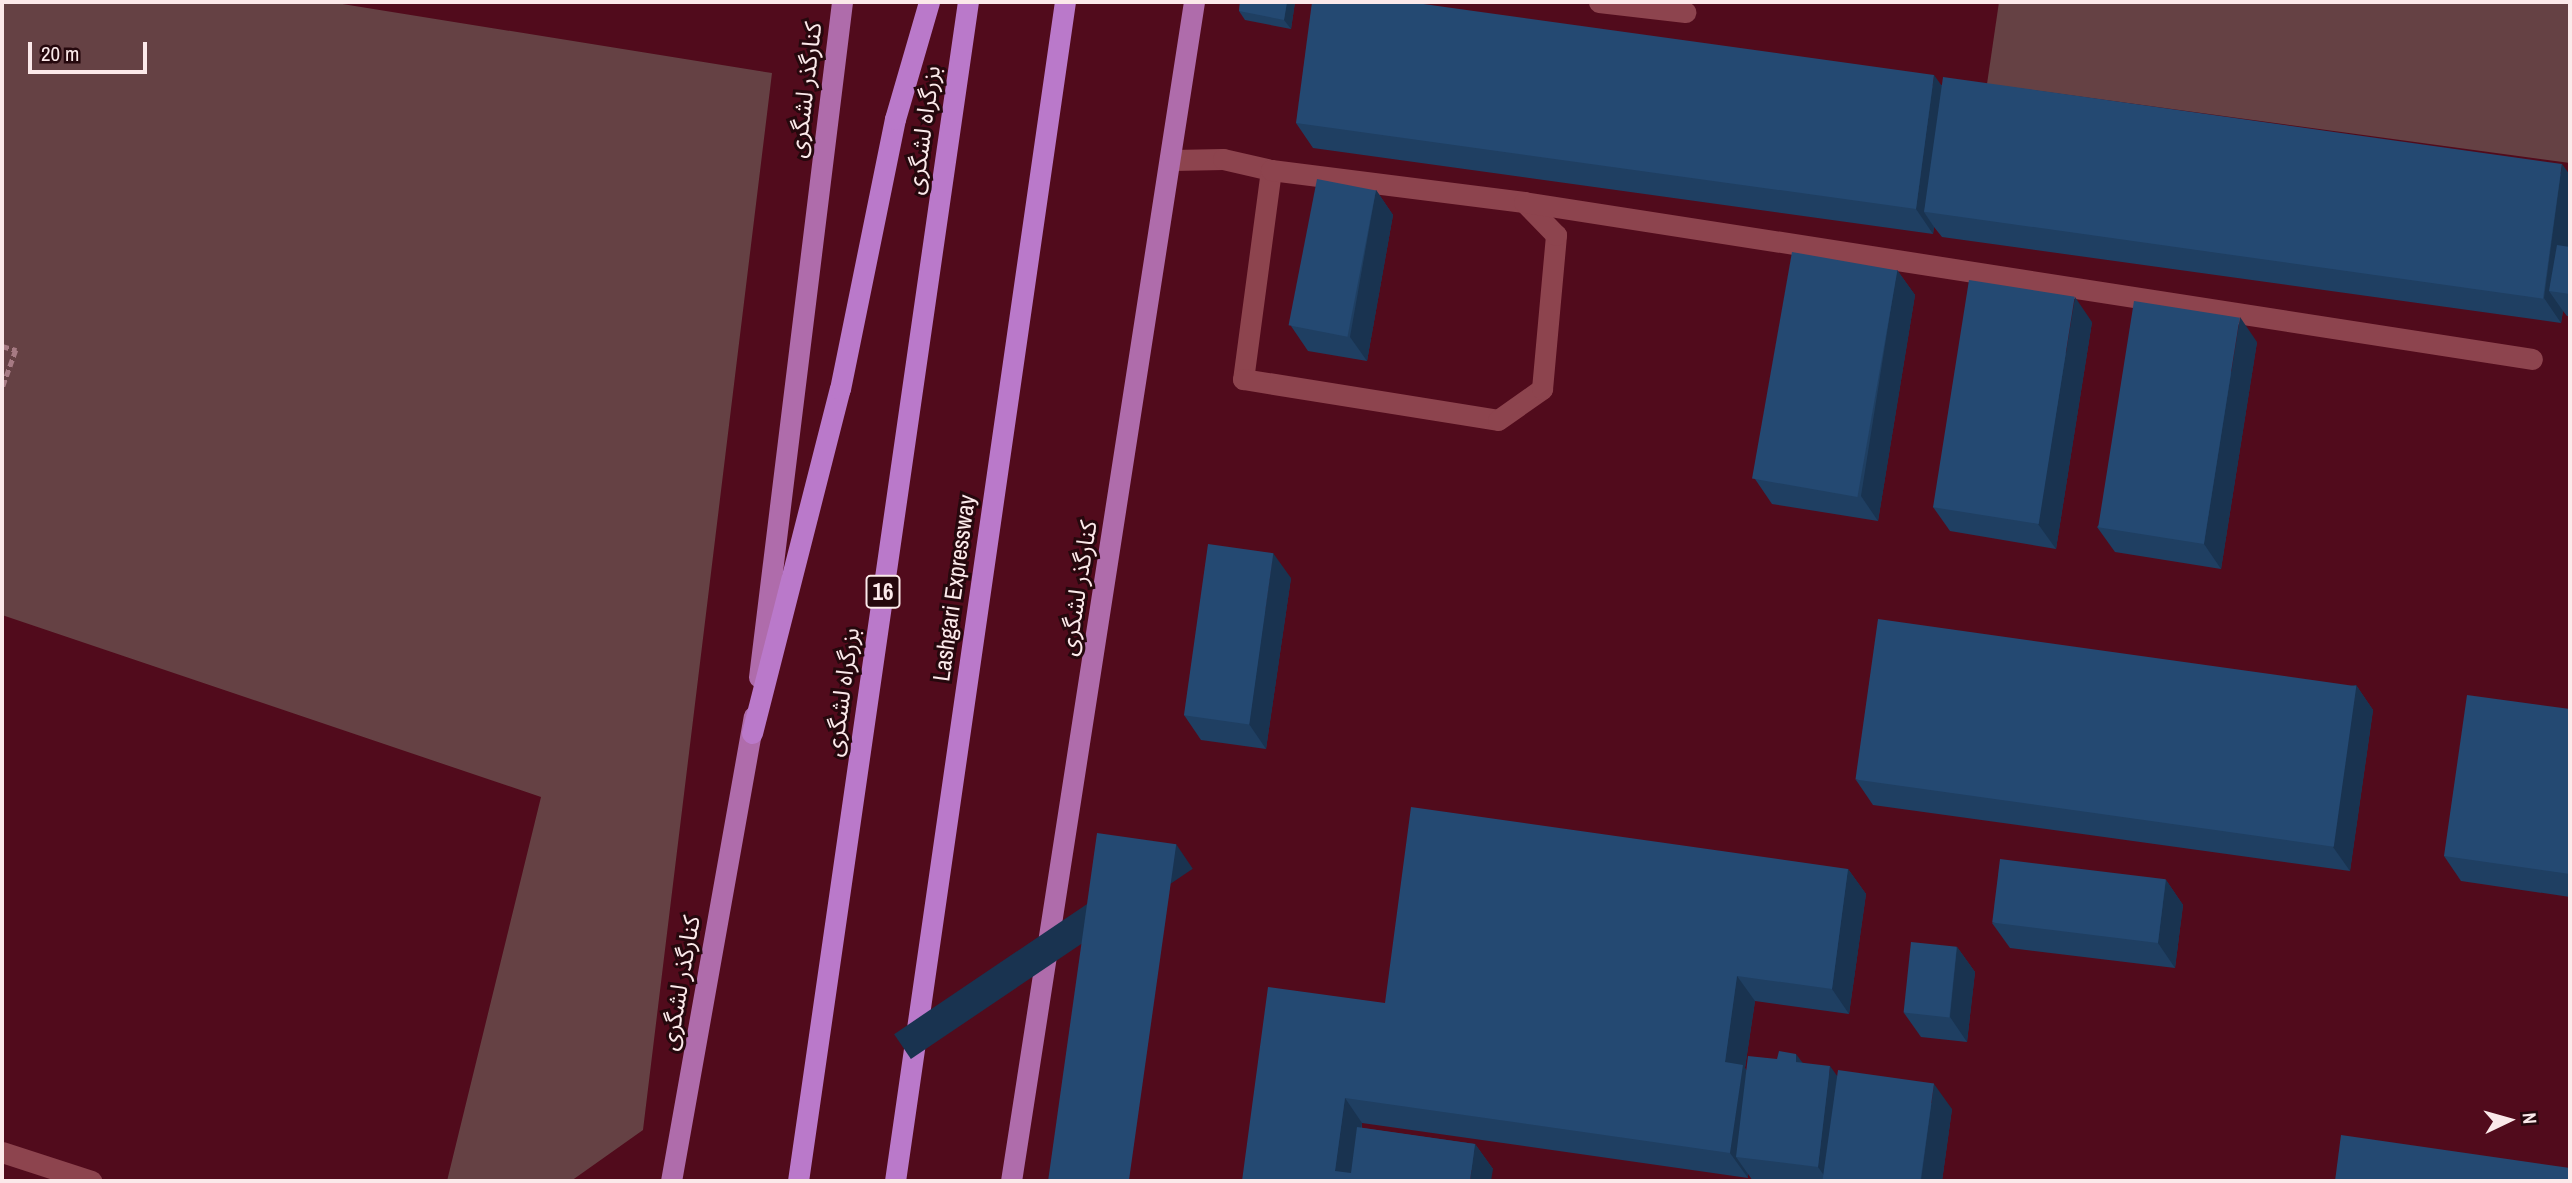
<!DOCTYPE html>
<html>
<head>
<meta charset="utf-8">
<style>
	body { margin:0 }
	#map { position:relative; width:2572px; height:1183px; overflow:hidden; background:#510b1c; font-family:"Archivo Narrow","Noto Sans Arabic",sans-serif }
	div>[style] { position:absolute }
	.green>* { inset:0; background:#654144 }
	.path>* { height:4.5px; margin-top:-2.25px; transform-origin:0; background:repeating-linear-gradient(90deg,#a67a83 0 7px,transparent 0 10.5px) }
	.service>* { height:21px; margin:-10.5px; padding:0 10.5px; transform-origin:10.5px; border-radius:10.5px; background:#8d444e }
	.tertiary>* { height:21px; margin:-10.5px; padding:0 10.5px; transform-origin:10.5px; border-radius:10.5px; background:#8d444e }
	.primary>* { height:21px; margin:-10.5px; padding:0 10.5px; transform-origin:10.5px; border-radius:10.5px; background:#af6cab }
	.trunk>* { height:21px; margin:-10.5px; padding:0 10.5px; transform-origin:10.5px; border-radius:10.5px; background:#ba79ca }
	.wall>* { inset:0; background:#1f3f62 }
	.shaded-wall>* { inset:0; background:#193350; transform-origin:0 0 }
	.building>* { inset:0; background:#244972; transform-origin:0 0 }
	span { translate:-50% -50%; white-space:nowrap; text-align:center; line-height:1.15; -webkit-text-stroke:6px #25080d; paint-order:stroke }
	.shield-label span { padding:2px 5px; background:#25080d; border:2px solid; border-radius:5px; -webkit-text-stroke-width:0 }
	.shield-label { font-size:23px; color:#fbe9ea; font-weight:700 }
	.street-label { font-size:24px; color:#fbe9ea }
	.frame { position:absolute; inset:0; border:4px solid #fbe9ea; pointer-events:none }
	.north { position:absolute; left:2474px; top:1085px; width:70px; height:70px; -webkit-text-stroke:5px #25080d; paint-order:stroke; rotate:85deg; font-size:19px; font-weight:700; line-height:28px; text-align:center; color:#fbe9ea }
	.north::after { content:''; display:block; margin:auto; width:24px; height:32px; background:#fbe9ea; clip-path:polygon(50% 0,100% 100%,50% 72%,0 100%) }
	.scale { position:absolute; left:28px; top:42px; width:119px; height:32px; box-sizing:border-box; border:4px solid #fbe9ea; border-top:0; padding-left:9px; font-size:21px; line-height:24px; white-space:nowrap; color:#fbe9ea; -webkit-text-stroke:5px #25080d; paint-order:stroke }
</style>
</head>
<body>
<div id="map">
	<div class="green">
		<div style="clip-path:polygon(2px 2px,330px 2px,772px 73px,643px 1130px,571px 1181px,447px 1181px,541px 797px,2px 615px)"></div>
		<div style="clip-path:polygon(1999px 2px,2570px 2px,2570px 163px,1987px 84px)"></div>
	</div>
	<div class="path">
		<div style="left:2px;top:346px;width:15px;rotate:16deg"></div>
		<div style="left:16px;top:350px;width:41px;rotate:109.7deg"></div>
	</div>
	<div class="service">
		<div style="left:1599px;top:2px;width:87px;rotate:6.6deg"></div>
		<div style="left:1173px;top:160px;width:50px;rotate:-1.1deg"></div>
		<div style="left:1223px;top:159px;width:49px;rotate:12.9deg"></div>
		<div style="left:1271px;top:170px;width:211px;rotate:97.6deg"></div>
		<div style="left:1243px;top:379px;width:258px;rotate:9.1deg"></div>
		<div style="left:1498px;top:420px;width:54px;rotate:-35.2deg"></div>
		<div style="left:1542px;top:389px;width:155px;rotate:-84.8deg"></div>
		<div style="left:1556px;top:235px;width:46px;rotate:-134.1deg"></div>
		<div style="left:1524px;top:202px;width:255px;rotate:-172.8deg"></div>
		<div style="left:1524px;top:202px;width:1020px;rotate:8.85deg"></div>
	</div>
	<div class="tertiary">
		<div style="left:2px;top:1152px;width:94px;rotate:18deg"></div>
	</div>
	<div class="primary">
		<div style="left:759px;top:677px;width:680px;rotate:-82.99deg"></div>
		<div style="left:671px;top:1181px;width:472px;rotate:-79.9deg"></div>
		<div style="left:1011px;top:1181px;width:1193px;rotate:-81.18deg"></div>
	</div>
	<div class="trunk">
		<div style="left:752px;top:733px;width:355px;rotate:-75.7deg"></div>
		<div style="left:840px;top:389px;width:276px;rotate:-78.5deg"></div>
		<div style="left:895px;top:119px;width:122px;rotate:-73.8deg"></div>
		<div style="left:798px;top:1181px;width:1191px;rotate:-81.8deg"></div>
		<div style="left:895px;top:1181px;width:1191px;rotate:-81.8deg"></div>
	</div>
	<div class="wall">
		<div style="clip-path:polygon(1240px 2px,1295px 2px,1291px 29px,1245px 20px,1239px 11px)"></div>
		<div style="clip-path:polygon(1941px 85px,2570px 175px,2570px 316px,2567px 316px,2563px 311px,2561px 323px,1942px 237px,1934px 227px,1933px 234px,1313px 148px,1296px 123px)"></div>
		<div style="clip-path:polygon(1376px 190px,1393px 215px,1367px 361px,1308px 351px,1291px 326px)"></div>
		<div style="clip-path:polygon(1897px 270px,1915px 295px,1878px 521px,1772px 504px,1755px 479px)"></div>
		<div style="clip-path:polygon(2092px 322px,2056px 549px,1950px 531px,1933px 507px)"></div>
		<div style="clip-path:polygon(2257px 342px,2221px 569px,2115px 552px,2097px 527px)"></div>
		<div style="clip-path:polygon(1291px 578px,1266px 749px,1201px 740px,1184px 715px)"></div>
		<div style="clip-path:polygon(2356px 685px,2373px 710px,2350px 871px,1873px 805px,1856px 780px)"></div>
		<div style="clip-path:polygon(2570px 709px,2570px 897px,2461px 881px,2444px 856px)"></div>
		<div style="clip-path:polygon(1848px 869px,1866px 894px,1849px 1014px,1755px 1001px,1745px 1068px,1746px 1070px,1803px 1063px,1837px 1076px,1952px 1109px,1942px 1181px,1753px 1181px,1748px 1174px,1748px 1178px,1362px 1123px,1362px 1128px,1475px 1144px,1493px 1169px,1242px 1181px,1385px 1003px)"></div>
		<div style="clip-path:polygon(2166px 880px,2183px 905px,2175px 968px,2010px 948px,1992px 923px)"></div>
		<div style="clip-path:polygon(1957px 947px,1975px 972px,1967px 1042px,1921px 1037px,1904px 1013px)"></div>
	</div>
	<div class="shaded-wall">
		<div style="clip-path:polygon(1287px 2px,1295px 2px,1291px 29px,1284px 20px)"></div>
		<div style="clip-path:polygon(1934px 75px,1952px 100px,1924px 212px,1934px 227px,1933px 234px,1916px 209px)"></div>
		<div style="clip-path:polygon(2562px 164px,2570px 175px,2570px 258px,2549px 291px,2563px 311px,2561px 323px,2544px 298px)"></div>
		<div style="clip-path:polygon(1376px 190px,1393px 215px,1367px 361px,1350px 337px)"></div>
		<div style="clip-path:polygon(1897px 270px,1915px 295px,1878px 521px,1861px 496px)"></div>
		<div style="clip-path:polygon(2075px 297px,2092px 322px,2056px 549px,2038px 524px)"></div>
		<div style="clip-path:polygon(2240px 317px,2257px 342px,2221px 569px,2204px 544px)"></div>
		<div style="clip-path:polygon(1273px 553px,1291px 578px,1266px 749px,1249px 724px)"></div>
		<div style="clip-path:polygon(2356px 685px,2373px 710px,2350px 871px,2333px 847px)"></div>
		<div style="left:1176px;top:844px;width:30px;height:340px;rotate:56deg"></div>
		<div style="clip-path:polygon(1848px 869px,1866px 894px,1849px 1014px,1832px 989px)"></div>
		<div style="clip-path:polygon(2166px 880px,2183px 905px,2175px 968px,2158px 943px)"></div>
		<div style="clip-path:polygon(1957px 947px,1975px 972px,1967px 1042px,1950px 1017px)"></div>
		<div style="clip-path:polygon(1737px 976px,1755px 1001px,1745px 1068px,1760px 1090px,1736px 1157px,1748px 1174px,1748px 1178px,1730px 1153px,1725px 1062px)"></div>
		<div style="clip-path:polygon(1796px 1054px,1814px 1078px,1796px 1062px)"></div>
		<div style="clip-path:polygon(1830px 1066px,1848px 1091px,1828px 1181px,1818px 1167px)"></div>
		<div style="clip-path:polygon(1934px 1084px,1952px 1109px,1942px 1181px,1921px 1181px)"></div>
		<div style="clip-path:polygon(1345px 1098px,1362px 1123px,1354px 1181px,1335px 1171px)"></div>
		<div style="clip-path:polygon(1475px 1144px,1493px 1169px,1491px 1181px,1470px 1181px)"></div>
	</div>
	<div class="building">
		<div style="clip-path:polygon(1240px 2px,1287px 2px,1284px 20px,1239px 11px)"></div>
		<div style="clip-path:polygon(1312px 2px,1409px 2px,1934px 75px,1916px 209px,1296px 123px)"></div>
		<div style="left:1943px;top:77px;width:625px;height:136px;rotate:8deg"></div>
		<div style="left:1317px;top:179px;width:60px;height:149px;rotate:11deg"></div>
		<div style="clip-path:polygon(2557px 245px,2570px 247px,2570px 294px,2549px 291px)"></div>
		<div style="left:1792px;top:252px;width:107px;height:230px;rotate:10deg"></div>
		<div style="left:1969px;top:280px;width:107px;height:230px;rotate:9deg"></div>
		<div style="left:2134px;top:301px;width:107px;height:229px;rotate:9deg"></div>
		<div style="left:1208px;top:544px;width:66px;height:173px;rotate:8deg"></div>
		<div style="left:1878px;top:619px;width:483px;height:162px;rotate:8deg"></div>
		<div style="clip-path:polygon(2467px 695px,2570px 709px,2570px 874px,2444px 856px)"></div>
		<div style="clip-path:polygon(1411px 807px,1848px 869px,1832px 989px,1737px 976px,1725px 1062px,1743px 1065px,1730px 1153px,1345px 1098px,1335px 1171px,1351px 1173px,1357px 1127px,1475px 1144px,1470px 1181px,1242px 1181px,1268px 987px,1385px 1003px)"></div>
		<div style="left:1097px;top:833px;width:80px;height:351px;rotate:8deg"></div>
		<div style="left:2000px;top:859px;width:167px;height:64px;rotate:7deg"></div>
		<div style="left:1911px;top:942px;width:46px;height:71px;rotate:6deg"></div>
		<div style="clip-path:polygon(1779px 1051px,1796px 1054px,1796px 1062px,1830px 1066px,1818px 1167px,1736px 1157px,1748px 1056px,1777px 1059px)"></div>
		<div style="left:1838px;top:1070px;width:97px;height:112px;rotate:8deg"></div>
		<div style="clip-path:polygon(2341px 1135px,2570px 1168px,2570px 1181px,2335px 1181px)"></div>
	</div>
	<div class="shield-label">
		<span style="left:883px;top:592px">16</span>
	</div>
	<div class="street-label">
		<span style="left:805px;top:90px;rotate:-83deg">کنارگذر لشگری</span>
		<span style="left:923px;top:130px;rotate:-82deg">بزرگراه لشگری</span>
		<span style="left:954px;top:588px;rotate:-82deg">Lashgari Expressway</span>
		<span style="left:1078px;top:588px;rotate:-81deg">کنارگذر لشگری</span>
		<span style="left:842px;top:692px;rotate:-82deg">بزرگراه لشگری</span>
		<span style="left:680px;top:983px;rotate:-80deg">کنارگذر لشگری</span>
	</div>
	<div class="frame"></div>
	<div class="north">N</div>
	<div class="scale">20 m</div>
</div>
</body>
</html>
